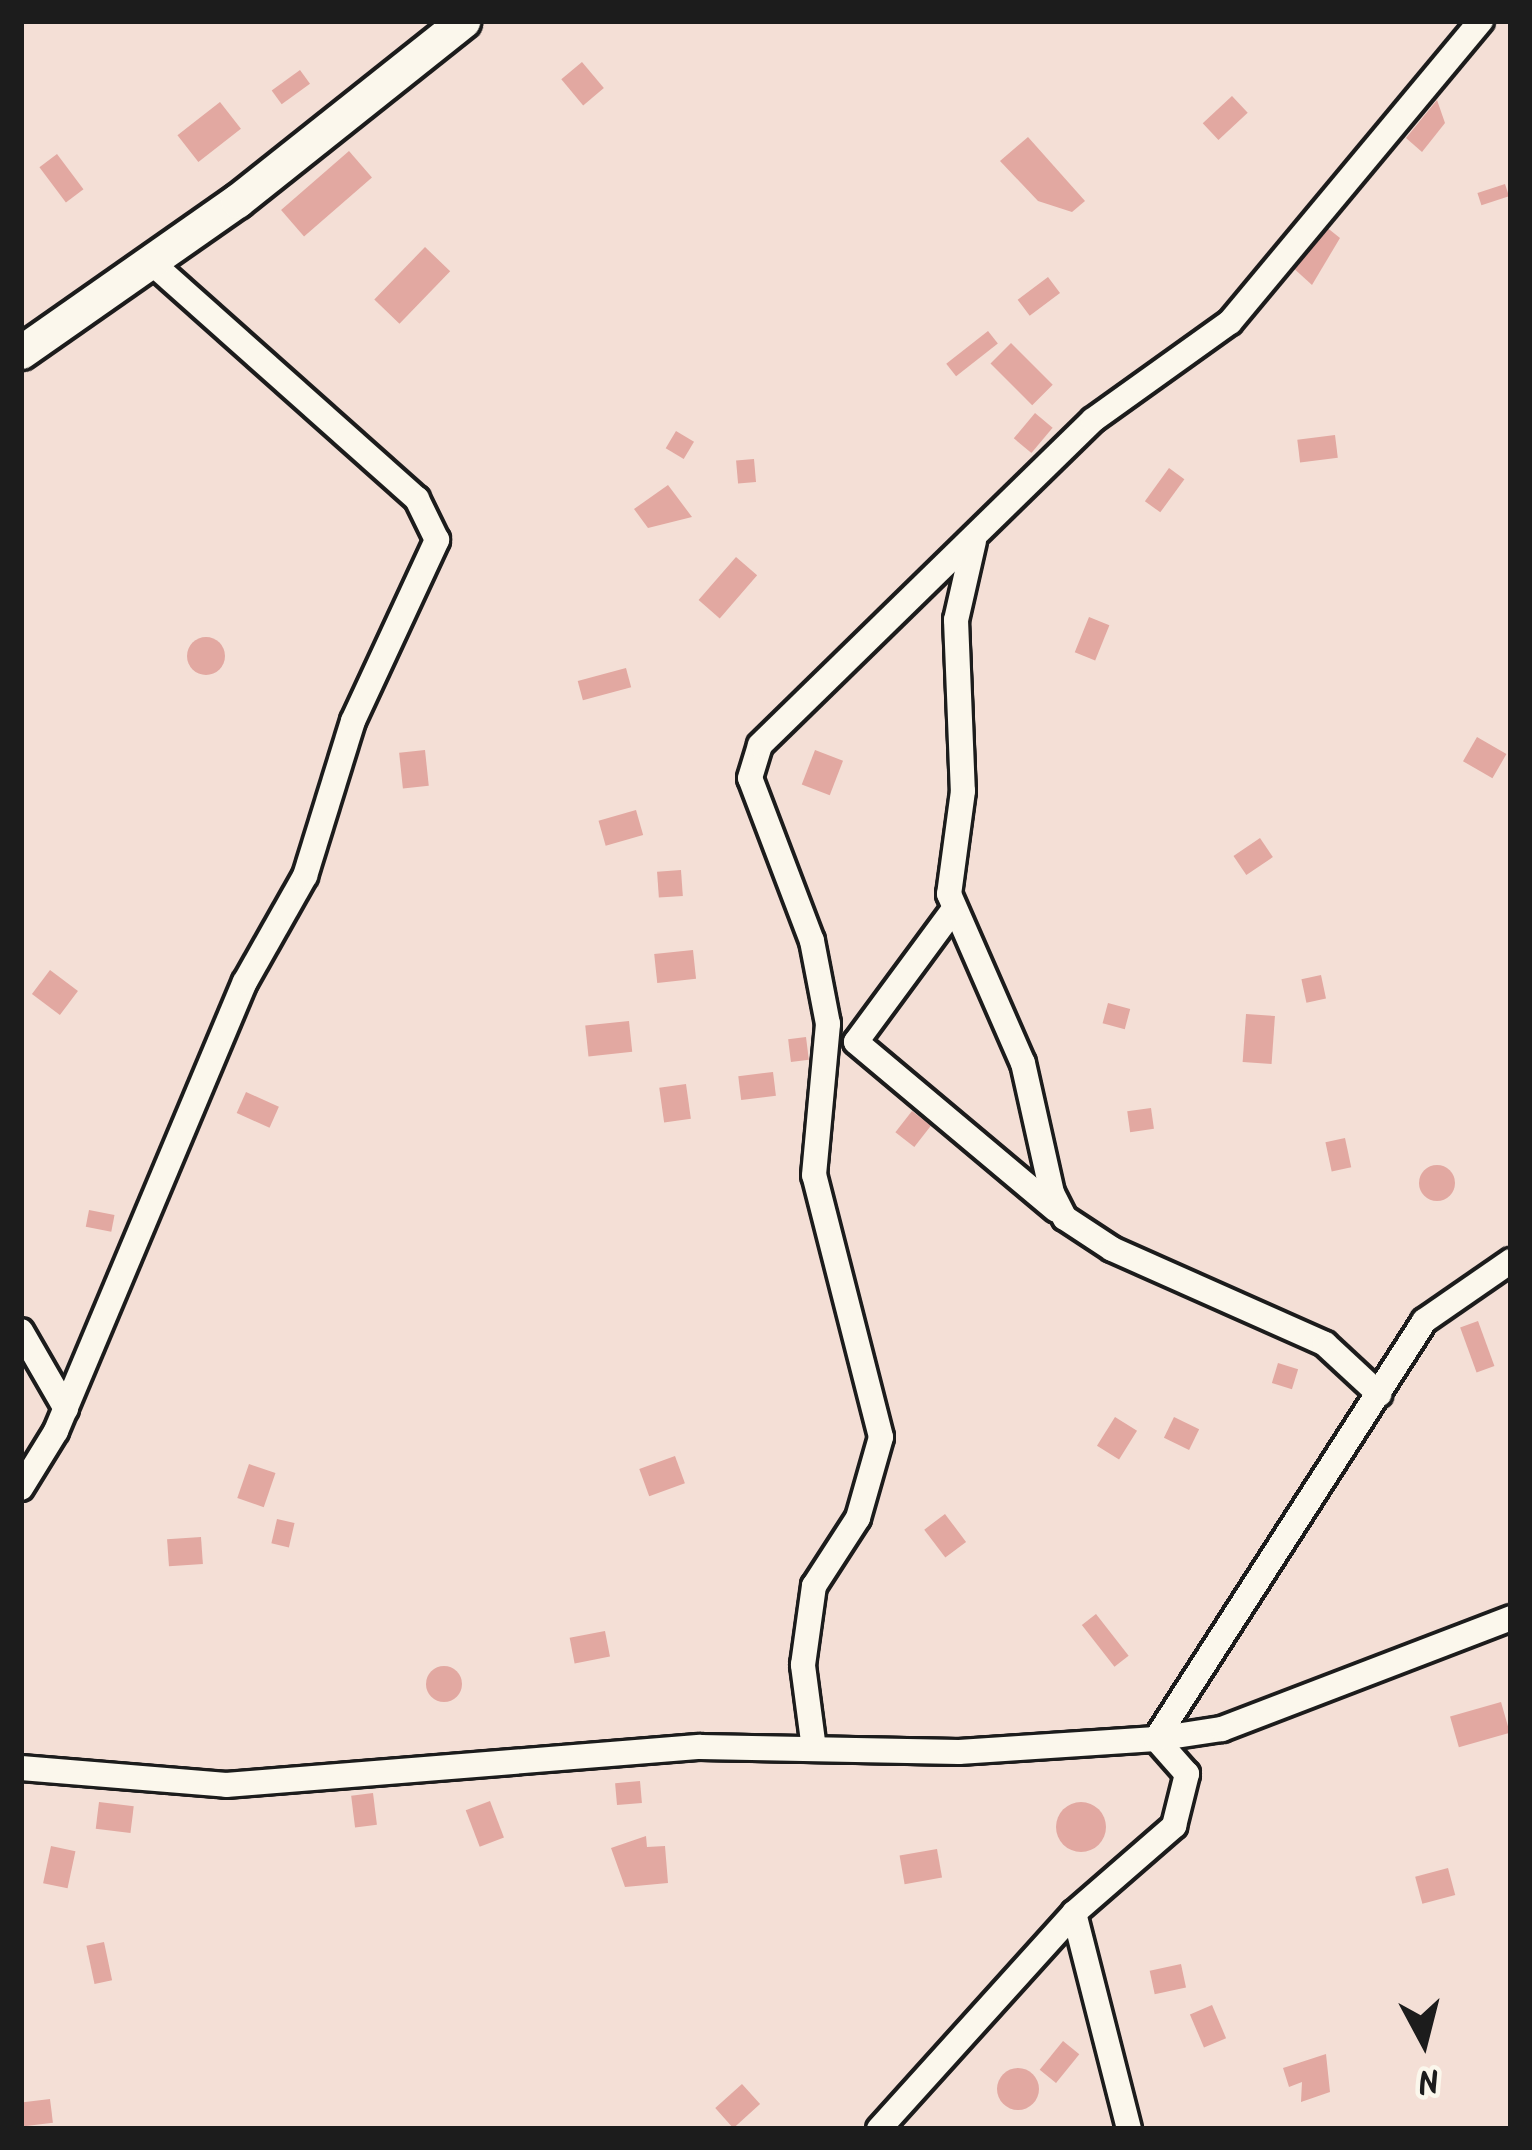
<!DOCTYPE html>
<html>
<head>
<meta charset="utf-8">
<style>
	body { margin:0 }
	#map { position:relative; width:1532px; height:2150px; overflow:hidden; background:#f4dfd6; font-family:Kalam,sans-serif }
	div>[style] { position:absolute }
	.building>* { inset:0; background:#e2a8a1; transform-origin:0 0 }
	.round { border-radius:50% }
	.roads { filter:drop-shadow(3px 0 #1c1c1c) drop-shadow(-3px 0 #1c1c1c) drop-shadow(0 3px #1c1c1c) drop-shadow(0 -3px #1c1c1c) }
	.minor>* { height:24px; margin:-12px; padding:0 12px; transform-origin:12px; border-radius:12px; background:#fbf7ec }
	.tertiary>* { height:33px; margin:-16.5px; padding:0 16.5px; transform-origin:16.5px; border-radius:16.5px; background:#fbf7ec }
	span { translate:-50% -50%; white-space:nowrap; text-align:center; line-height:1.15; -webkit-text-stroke:12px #fbf7ec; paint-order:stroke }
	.frame { position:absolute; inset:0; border:24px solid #1c1c1c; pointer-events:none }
	.north { position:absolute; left:1364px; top:1982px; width:120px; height:120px; -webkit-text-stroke:9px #fbf7ec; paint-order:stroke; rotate:173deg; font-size:33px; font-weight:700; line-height:48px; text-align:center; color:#1c1c1c }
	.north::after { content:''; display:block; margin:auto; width:42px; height:54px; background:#1c1c1c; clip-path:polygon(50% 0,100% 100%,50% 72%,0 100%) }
</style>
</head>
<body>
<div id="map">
	<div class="building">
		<div style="left:582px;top:62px;width:34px;height:27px;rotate:50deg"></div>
		<div style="left:300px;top:70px;width:17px;height:35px;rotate:54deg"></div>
		<div style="left:1232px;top:96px;width:23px;height:40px;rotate:47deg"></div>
		<div style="clip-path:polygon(1437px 100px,1445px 123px,1422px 152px,1406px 138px)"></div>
		<div style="left:220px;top:102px;width:34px;height:54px;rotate:52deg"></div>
		<div style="clip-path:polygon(1028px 137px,1085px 201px,1072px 212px,1038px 201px,1000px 161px)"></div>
		<div style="left:349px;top:151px;width:35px;height:90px;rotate:49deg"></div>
		<div style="left:57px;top:154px;width:44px;height:22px;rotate:53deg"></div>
		<div style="left:1505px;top:184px;width:13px;height:29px;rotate:72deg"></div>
		<div style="clip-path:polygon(1325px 226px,1340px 238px,1312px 285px,1290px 265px)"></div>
		<div style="left:425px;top:247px;width:35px;height:73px;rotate:44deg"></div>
		<div style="left:1048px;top:277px;width:20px;height:38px;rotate:53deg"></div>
		<div style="left:988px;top:331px;width:16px;height:53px;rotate:52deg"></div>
		<div style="left:1011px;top:343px;width:59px;height:29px;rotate:45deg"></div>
		<div style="left:1035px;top:413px;width:23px;height:33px;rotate:40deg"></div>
		<div style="left:676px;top:431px;width:21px;height:20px;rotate:31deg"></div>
		<div style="left:1335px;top:435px;width:23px;height:38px;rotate:83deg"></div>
		<div style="left:754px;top:459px;width:23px;height:18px;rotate:85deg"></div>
		<div style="left:1169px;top:468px;width:19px;height:41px;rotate:36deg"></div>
		<div style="clip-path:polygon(668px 485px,692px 517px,648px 528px,634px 509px)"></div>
		<div style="left:736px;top:557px;width:28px;height:57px;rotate:41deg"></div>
		<div style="left:1089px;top:617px;width:22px;height:38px;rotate:22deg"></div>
		<div class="round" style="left:187px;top:637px;width:38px;height:38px"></div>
		<div style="left:626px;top:668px;width:20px;height:50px;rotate:75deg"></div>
		<div style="left:1477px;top:737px;width:34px;height:28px;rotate:30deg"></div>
		<div style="left:425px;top:750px;width:36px;height:26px;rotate:84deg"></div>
		<div style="left:815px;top:750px;width:30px;height:37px;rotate:21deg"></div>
		<div style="left:636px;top:810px;width:26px;height:39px;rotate:74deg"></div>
		<div style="left:1260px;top:838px;width:23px;height:32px;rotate:56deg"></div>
		<div style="left:681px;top:870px;width:26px;height:24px;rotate:86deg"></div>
		<div style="left:693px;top:950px;width:29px;height:39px;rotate:84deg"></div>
		<div style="left:50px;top:970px;width:35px;height:30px;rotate:37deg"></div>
		<div style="left:1321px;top:975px;width:24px;height:20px;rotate:78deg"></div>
		<div style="left:1108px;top:1003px;width:23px;height:21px;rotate:15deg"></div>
		<div style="left:1246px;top:1014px;width:29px;height:48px;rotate:4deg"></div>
		<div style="left:629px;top:1021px;width:31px;height:44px;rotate:84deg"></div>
		<div style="left:806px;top:1037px;width:23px;height:18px;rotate:83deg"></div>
		<div style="left:773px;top:1072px;width:24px;height:35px;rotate:83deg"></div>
		<div style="left:686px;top:1084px;width:35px;height:27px;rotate:82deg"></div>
		<div style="left:246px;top:1092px;width:36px;height:23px;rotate:24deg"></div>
		<div style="left:1151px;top:1108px;width:21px;height:24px;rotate:82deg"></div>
		<div style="left:912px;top:1111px;width:24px;height:27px;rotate:38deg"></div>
		<div style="left:1345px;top:1138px;width:30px;height:20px;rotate:78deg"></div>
		<div class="round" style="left:1419px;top:1165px;width:36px;height:36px"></div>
		<div style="left:89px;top:1210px;width:26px;height:17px;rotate:11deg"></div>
		<div style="left:1478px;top:1321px;width:48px;height:19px;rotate:70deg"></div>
		<div style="left:1278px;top:1363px;width:21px;height:21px;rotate:17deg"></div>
		<div style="left:1115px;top:1417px;width:26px;height:34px;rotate:32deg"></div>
		<div style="left:1174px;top:1417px;width:28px;height:23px;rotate:26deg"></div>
		<div style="left:675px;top:1456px;width:29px;height:38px;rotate:70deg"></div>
		<div style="left:249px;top:1464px;width:28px;height:36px;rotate:19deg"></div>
		<div style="left:945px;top:1514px;width:35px;height:26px;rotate:53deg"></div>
		<div style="left:277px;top:1519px;width:18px;height:25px;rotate:13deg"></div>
		<div style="left:201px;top:1537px;width:27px;height:34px;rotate:86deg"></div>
		<div style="left:1096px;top:1614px;width:53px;height:18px;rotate:52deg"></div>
		<div style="left:605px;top:1631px;width:26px;height:36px;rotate:79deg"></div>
		<div class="round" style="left:426px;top:1666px;width:36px;height:36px"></div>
		<div style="left:1501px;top:1702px;width:32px;height:53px;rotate:74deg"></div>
		<div style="left:640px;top:1781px;width:22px;height:25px;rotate:85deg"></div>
		<div style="left:373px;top:1793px;width:32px;height:22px;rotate:83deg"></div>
		<div style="left:490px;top:1801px;width:39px;height:26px;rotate:69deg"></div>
		<div class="round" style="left:1056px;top:1802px;width:50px;height:50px"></div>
		<div style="left:99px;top:1802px;width:35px;height:27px;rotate:7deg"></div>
		<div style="clip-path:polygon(646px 1836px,647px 1847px,665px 1846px,668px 1883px,625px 1887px,611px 1848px)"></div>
		<div style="left:51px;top:1846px;width:25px;height:38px;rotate:12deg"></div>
		<div style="left:937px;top:1849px;width:29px;height:38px;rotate:80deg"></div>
		<div style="left:1448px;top:1868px;width:28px;height:34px;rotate:75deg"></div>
		<div style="left:104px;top:1942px;width:39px;height:18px;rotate:78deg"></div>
		<div style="left:1181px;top:1964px;width:24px;height:32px;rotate:78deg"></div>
		<div style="left:1212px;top:2005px;width:36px;height:24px;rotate:67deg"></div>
		<div style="left:1063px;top:2041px;width:21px;height:37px;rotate:39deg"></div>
		<div style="clip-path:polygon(1326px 2054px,1330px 2092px,1301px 2102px,1302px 2082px,1289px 2087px,1283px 2068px)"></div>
		<div class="round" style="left:997px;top:2068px;width:42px;height:42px"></div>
		<div style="left:742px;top:2084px;width:27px;height:36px;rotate:48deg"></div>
		<div style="left:50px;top:2099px;width:24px;height:29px;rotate:83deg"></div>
	</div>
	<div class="roads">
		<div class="minor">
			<div style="left:974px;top:541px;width:81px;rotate:102.8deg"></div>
			<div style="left:956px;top:620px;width:171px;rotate:87.7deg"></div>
			<div style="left:963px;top:791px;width:104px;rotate:97.7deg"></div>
			<div style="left:949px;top:894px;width:184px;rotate:66.4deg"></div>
			<div style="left:1023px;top:1063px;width:133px;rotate:77.4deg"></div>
			<div style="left:1052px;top:1193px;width:28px;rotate:63deg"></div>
			<div style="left:1065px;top:1218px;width:56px;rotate:33.4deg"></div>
			<div style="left:1112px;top:1249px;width:233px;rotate:24deg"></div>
			<div style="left:1325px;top:1344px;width:74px;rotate:42.8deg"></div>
			<div style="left:951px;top:913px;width:160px;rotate:126.4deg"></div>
			<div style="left:856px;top:1042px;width:261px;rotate:40deg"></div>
			<div style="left:21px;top:1331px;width:90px;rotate:60deg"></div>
			<div style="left:21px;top:1488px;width:67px;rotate:-58.4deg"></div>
			<div style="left:56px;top:1431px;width:487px;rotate:-67.2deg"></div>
			<div style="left:245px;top:982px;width:122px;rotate:-60.5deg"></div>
			<div style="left:305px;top:876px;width:162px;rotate:-72.8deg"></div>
			<div style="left:353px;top:721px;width:200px;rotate:-65.1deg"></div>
			<div style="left:437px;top:540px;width:46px;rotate:-116deg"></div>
			<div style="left:417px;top:499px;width:353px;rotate:-138.3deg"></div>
			<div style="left:814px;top:1749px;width:85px;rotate:-97.5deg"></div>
			<div style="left:803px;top:1665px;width:80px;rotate:-82.1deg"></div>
			<div style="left:814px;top:1586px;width:81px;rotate:-57.1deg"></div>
			<div style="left:858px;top:1518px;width:84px;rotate:-74.1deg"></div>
			<div style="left:881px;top:1437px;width:270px;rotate:-104.3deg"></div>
			<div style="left:814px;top:1175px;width:152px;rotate:-84.7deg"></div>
			<div style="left:828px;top:1024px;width:85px;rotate:-100.9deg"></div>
			<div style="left:812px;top:941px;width:174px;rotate:-110.8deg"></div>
			<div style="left:750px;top:778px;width:34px;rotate:-73deg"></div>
			<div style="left:760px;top:745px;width:465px;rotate:-44.3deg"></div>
			<div style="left:1093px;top:420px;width:168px;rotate:-35.6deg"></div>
			<div style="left:1230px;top:322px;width:392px;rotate:-50.2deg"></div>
			<div style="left:21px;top:1768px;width:206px;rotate:4.7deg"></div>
			<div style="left:226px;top:1785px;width:476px;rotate:-4.6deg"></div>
			<div style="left:700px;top:1747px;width:259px;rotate:1.1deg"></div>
			<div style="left:959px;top:1752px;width:197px;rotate:-3.8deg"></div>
			<div style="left:1156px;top:1739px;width:67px;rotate:-8.6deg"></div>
			<div style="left:1222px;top:1729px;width:310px;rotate:-21deg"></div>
			<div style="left:1074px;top:1913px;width:223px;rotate:75.7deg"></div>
			<div style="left:879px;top:2129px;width:291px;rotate:-47.9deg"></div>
			<div style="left:1074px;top:1913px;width:133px;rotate:-41deg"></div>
			<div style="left:1174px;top:1826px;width:54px;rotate:-76deg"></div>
			<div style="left:1187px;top:1774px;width:47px;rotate:-131.5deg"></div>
			<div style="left:1156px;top:1739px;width:497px;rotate:-57.3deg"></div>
			<div style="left:1424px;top:1321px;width:106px;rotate:-34.6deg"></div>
		</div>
		<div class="tertiary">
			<div style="left:21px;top:352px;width:264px;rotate:-35deg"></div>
			<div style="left:237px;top:201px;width:289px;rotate:-38.5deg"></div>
		</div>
	</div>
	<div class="frame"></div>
	<div class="north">N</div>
</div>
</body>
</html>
